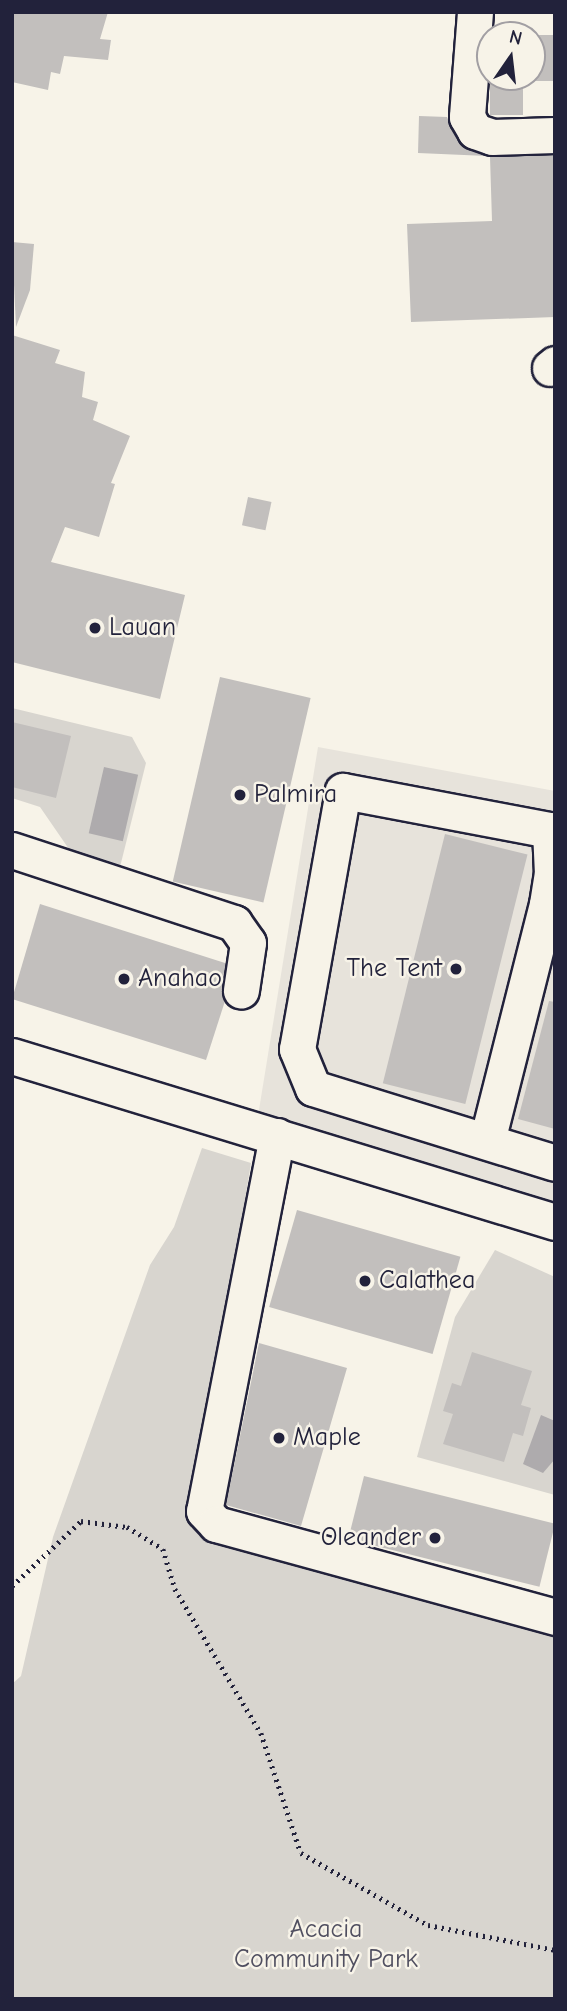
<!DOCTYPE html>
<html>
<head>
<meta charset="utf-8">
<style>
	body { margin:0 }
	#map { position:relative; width:567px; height:2011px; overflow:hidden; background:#f7f3e8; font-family:"Comic Neue",sans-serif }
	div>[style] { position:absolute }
	.built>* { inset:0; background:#e7e3db }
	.green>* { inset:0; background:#d8d5cf }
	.water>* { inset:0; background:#aeabad; transform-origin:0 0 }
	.building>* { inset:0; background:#c2bfbd; transform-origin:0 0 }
	.path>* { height:4.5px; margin-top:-2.25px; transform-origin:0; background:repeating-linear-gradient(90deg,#22223b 0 2px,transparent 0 7px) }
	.roads { filter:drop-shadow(2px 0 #22223b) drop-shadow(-2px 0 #22223b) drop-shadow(0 2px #22223b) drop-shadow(0 -2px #22223b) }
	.minor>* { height:35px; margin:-17.5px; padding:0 17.5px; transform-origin:17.5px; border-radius:17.5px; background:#f7f3e8 }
	.dots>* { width:19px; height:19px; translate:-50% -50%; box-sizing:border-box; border:4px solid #f7f3e8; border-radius:50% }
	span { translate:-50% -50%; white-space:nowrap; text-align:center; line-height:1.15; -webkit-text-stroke:5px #f7f3e8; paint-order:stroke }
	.poi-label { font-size:26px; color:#22223b }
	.left { translate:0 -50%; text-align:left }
	.right { translate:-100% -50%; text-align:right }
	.park-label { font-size:26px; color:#504f60 }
	.frame { position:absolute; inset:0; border:14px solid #22223b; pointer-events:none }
	.north { position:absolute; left:476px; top:21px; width:70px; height:70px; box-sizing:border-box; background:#f7f3e8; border:2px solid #a29fa3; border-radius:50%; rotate:14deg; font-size:19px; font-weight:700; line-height:28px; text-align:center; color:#22223b }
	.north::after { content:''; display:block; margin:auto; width:24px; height:32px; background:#22223b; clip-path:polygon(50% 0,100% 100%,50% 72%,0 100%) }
</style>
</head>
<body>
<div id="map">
	<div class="built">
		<div style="clip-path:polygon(318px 747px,555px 791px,555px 1210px,258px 1116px)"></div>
	</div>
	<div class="green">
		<div style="clip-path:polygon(12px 708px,132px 737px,146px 763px,119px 871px,71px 852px,40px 807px,12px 798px)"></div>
		<div style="clip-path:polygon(202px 1148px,251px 1163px,191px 1528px,555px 1632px,555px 1999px,12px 1999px,12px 1684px,21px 1676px,53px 1537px,150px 1265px,174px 1227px)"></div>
		<div style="clip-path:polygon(495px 1250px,555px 1277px,555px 1495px,417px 1457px,455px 1317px)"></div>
	</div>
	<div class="water">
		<div style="left:104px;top:767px;width:35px;height:68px;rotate:13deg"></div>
		<div style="clip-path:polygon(541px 1415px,555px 1421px,555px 1459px,543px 1473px,523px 1464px)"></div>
	</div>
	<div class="building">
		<div style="clip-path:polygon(12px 12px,108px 12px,100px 39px,111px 40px,108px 60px,64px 56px,60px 74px,51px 72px,48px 90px,12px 82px)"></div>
		<div style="left:532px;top:35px;width:23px;height:46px"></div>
		<div style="left:490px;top:77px;width:33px;height:38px"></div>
		<div style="clip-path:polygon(419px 116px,447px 117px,458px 142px,487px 156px,418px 153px)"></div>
		<div style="clip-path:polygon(553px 155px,555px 317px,411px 322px,407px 224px,492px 221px,490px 157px)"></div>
		<div style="clip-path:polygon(12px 242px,34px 244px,30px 290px,16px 327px)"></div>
		<div style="clip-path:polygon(12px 335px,60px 350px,55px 363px,85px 372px,82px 397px,98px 402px,93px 420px,130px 436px,111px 483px,115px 484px,99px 537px,65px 527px,51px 562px,185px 595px,160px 699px,12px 662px)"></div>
		<div style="left:248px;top:497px;width:24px;height:29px;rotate:12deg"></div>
		<div style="left:220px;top:677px;width:93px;height:210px;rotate:13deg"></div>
		<div style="clip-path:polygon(12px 722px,71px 736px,56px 798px,12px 787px)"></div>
		<div style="left:445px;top:834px;width:85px;height:257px;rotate:14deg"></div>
		<div style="clip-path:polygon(40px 904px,225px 963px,225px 1001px,206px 1060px,12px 999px)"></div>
		<div style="clip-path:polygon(549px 1001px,555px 1002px,555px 1129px,518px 1119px)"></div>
		<div style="left:297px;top:1210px;width:170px;height:101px;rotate:16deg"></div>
		<div style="clip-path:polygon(259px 1343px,347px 1368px,301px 1526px,226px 1505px)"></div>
		<div style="clip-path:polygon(472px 1352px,532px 1371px,521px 1405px,531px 1408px,523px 1436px,513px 1433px,504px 1462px,443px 1444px,453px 1414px,443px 1411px,452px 1383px,461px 1386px)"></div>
		<div style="left:364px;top:1476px;width:197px;height:65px;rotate:14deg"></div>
	</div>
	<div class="path">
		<div style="left:12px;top:1586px;width:95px;rotate:-43.3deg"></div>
		<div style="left:81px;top:1521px;width:46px;rotate:7.4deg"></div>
		<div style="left:127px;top:1527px;width:42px;rotate:31.4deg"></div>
		<div style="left:163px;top:1549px;width:42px;rotate:73.3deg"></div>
		<div style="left:175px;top:1589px;width:168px;rotate:59.2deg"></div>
		<div style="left:261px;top:1733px;width:126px;rotate:71.6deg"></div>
		<div style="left:301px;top:1853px;width:146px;rotate:29.6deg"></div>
		<div style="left:428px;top:1925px;width:129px;rotate:11.1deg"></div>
	</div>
	<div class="roads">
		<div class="minor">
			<div style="left:475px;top:12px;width:105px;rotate:94.4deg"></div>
			<div style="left:467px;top:117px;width:16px;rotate:60deg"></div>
			<div style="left:475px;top:131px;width:18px;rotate:19deg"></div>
			<div style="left:492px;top:137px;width:63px;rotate:-1.8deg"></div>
			<div style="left:550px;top:368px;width:6px;rotate:-39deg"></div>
			<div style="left:555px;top:831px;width:216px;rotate:-169.3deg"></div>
			<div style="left:343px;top:791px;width:262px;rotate:100.1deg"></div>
			<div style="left:297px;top:1049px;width:42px;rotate:67.7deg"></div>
			<div style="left:313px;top:1088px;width:253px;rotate:17.2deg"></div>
			<div style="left:12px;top:850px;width:234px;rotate:18.2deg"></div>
			<div style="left:234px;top:923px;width:24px;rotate:55deg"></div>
			<div style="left:248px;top:943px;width:48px;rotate:98.5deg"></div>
			<div style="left:12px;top:1056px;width:568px;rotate:17deg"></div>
			<div style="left:277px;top:1136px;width:382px;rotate:101deg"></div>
			<div style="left:204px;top:1511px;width:18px;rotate:47deg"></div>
			<div style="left:216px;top:1524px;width:352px;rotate:15.3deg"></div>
			<div style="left:487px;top:1141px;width:244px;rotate:-75.8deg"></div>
			<div style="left:547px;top:904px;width:30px;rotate:-81deg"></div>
			<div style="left:552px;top:874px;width:44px;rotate:-92.6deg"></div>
		</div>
	</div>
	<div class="dots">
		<div style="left:95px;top:628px;background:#22223b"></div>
		<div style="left:240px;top:795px;background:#22223b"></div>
		<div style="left:456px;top:969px;background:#22223b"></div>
		<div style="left:124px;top:979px;background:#22223b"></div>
		<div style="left:365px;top:1281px;background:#22223b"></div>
		<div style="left:279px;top:1438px;background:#22223b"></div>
		<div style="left:435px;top:1538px;background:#22223b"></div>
	</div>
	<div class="poi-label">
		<span class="left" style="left:109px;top:628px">Lauan</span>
		<span class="left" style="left:254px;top:795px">Palmira</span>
		<span class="right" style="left:442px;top:969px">The Tent</span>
		<span class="left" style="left:138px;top:979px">Anahao</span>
		<span class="left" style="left:379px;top:1281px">Calathea</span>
		<span class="left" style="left:293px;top:1438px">Maple</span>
		<span class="right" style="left:421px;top:1538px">Oleander</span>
	</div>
	<div class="park-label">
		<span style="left:326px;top:1945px">Acacia<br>Community Park</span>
	</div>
	<div class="frame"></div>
	<div class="north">N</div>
</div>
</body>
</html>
